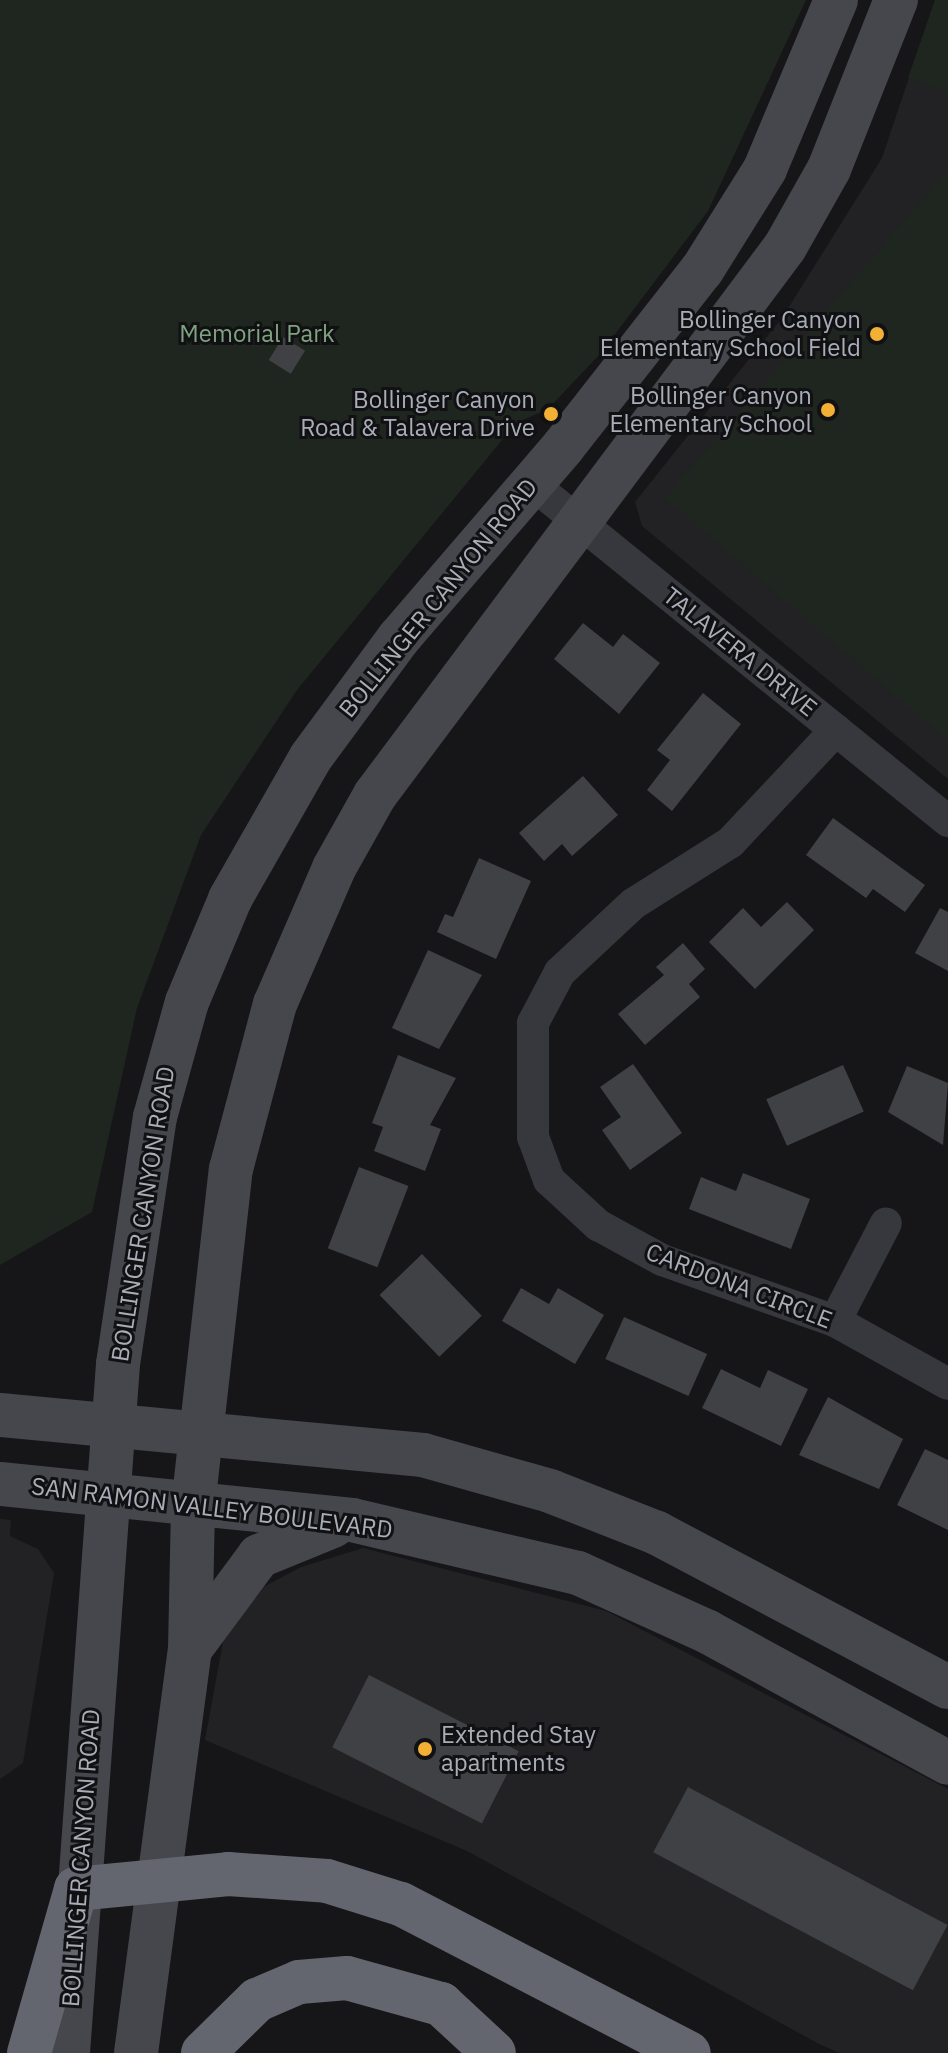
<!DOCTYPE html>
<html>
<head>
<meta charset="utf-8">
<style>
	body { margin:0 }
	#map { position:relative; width:948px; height:2053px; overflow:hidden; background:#161618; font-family:"IBM Plex Sans",sans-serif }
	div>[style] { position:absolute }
	.built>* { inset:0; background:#222225 }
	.green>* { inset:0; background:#1e261f }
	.building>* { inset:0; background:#404145; transform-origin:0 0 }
	.minor>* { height:32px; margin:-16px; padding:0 16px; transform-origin:16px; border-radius:16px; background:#37383d }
	.secondary>* { height:44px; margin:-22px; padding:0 22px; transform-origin:22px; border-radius:22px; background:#45474d }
	.motorway>* { height:44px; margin:-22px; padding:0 22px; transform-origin:22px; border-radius:22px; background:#63666e }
	.dots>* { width:22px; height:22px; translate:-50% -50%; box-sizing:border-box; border:4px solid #111113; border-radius:50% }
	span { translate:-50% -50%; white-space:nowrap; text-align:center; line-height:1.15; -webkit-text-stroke:6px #111113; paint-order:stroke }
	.poi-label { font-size:24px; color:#a8adb8 }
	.right { translate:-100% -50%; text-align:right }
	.left { translate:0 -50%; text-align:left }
	.park-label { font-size:24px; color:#7fa381 }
	.street-label { font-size:24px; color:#a8adb8 }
</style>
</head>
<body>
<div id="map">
	<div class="built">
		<div style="clip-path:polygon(935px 0,948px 0,948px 779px,642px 526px,635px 502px,782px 318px,882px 158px)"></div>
		<div style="clip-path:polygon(0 1519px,11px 1520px,10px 1536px,38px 1549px,54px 1573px,23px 1763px,0 1779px)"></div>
		<div style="clip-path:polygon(363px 1548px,606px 1611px,948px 1789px,948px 2053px,840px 2053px,819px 2044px,467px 1851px,205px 1740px,225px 1631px,254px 1592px,301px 1567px)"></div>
	</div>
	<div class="green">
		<div style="clip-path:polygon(0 0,806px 0,708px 211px,600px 354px,548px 409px,516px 423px,297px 690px,201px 835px,137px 1008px,92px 1212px,0 1265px)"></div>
		<div style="clip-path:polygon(935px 0,948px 0,948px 93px,908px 78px)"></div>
		<div style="clip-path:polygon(948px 170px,948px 741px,665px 498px)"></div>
	</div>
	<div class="building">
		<div style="left:283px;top:337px;width:26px;height:27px;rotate:32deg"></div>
		<div style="clip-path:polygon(583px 623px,613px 647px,623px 634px,660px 663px,619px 714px,554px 659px)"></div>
		<div style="clip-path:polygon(703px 693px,741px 724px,672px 811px,647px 790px,670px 760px,657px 750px)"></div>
		<div style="clip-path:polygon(583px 776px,618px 815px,572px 856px,562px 844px,544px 861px,519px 833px)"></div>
		<div style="clip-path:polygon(833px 818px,925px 885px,905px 912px,873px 889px,866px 898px,806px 855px)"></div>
		<div style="clip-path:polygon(479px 858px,531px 881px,496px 959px,437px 932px,445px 914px,453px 917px)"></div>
		<div style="clip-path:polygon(787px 902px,814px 930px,755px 989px,709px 942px,743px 908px,761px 927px)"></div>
		<div style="clip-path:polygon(940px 908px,948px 912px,948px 971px,915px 953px)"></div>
		<div style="clip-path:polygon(683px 943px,705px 969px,689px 984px,700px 997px,645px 1045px,618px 1014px,664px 975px,656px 967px)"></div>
		<div style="clip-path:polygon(428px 950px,482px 975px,439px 1049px,392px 1028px)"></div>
		<div style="clip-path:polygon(398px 1055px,456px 1078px,430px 1125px,441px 1129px,425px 1171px,374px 1151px,383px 1127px,372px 1123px)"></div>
		<div style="clip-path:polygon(633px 1064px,682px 1133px,630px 1170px,602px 1130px,621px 1117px,600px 1087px)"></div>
		<div style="left:843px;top:1065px;width:51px;height:84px;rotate:66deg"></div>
		<div style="clip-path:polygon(907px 1066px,948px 1083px,943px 1145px,888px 1112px)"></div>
		<div style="left:359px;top:1167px;width:53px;height:87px;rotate:21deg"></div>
		<div style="clip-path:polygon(743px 1173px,810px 1199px,791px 1249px,689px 1209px,701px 1177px,736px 1191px)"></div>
		<div style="left:422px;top:1254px;width:86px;height:59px;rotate:46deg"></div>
		<div style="clip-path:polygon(521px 1288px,549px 1304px,558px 1288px,604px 1315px,575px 1364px,502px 1321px)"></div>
		<div style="left:624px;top:1317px;width:91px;height:46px;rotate:24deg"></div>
		<div style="clip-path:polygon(721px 1369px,760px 1388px,768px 1370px,808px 1389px,781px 1446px,702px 1408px)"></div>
		<div style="clip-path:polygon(828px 1397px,903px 1439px,879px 1489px,799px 1455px)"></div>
		<div style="clip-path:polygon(925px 1449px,948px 1460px,948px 1530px,897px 1505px)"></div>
		<div style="left:369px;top:1675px;width:168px;height:81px;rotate:27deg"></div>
		<div style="left:688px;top:1787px;width:294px;height:74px;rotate:28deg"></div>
	</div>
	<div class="minor">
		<div style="left:531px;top:483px;width:537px;rotate:39.03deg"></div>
		<div style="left:836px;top:730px;width:154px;rotate:133.2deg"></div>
		<div style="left:731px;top:842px;width:116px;rotate:147.7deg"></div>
		<div style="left:633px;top:904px;width:100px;rotate:137deg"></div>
		<div style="left:560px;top:972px;width:58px;rotate:117.9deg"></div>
		<div style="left:533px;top:1023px;width:114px;rotate:90deg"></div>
		<div style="left:533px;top:1137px;width:46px;rotate:69.6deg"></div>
		<div style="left:549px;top:1180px;width:67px;rotate:42.6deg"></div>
		<div style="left:598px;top:1225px;width:73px;rotate:28.7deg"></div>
		<div style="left:662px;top:1260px;width:183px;rotate:19.4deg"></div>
		<div style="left:835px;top:1321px;width:129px;rotate:29.1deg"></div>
		<div style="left:835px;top:1321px;width:110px;rotate:-62.5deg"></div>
	</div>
	<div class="secondary">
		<div style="left:0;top:1415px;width:425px;rotate:5.4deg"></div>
		<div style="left:423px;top:1455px;width:132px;rotate:15.8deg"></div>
		<div style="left:550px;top:1491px;width:115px;rotate:21.4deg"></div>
		<div style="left:657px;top:1533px;width:329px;rotate:27.9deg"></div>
		<div style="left:0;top:1484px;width:354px;rotate:5.8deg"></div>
		<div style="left:352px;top:1520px;width:232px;rotate:13.2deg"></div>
		<div style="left:578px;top:1573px;width:143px;rotate:24.4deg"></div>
		<div style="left:708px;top:1632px;width:273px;rotate:28.6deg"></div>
		<div style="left:191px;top:1648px;width:114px;rotate:-53.5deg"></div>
		<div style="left:259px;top:1556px;width:80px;rotate:-22.1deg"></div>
		<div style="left:68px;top:2053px;width:691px;rotate:-85.85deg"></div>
		<div style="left:118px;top:1364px;width:250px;rotate:-81.5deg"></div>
		<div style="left:155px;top:1117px;width:119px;rotate:-74.5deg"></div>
		<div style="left:187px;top:1002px;width:112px;rotate:-67.3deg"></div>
		<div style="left:230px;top:899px;width:163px;rotate:-60.3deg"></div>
		<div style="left:311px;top:757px;width:147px;rotate:-53.6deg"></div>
		<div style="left:398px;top:639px;width:253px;rotate:-49.3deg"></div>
		<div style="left:563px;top:447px;width:225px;rotate:-51.9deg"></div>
		<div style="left:702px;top:270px;width:119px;rotate:-58deg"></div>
		<div style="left:765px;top:169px;width:183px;rotate:-67.2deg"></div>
		<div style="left:136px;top:2053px;width:407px;rotate:-82.4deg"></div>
		<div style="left:190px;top:1650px;width:144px;rotate:-88.8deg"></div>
		<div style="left:193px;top:1506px;width:339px;rotate:-83.6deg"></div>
		<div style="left:231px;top:1169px;width:171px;rotate:-75.1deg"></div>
		<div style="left:275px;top:1004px;width:148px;rotate:-66.5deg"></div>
		<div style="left:334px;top:868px;width:84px;rotate:-60.7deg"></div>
		<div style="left:375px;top:795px;width:684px;rotate:-53.2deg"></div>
		<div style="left:785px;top:247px;width:90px;rotate:-60.6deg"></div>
		<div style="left:829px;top:169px;width:182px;rotate:-68.4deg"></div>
	</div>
	<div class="motorway">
		<div style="left:29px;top:2053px;width:171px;rotate:-74deg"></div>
		<div style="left:76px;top:1889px;width:153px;rotate:-5.6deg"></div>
		<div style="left:228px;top:1874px;width:99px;rotate:4deg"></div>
		<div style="left:327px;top:1881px;width:77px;rotate:17.3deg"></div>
		<div style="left:401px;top:1904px;width:324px;rotate:27.4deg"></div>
		<div style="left:203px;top:2053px;width:76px;rotate:-44.5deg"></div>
		<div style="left:257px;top:2000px;width:46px;rotate:-23.2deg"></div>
		<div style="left:299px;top:1982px;width:48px;rotate:-4.8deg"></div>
		<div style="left:347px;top:1978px;width:98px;rotate:15.5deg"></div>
		<div style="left:441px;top:2004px;width:72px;rotate:42.8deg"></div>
	</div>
	<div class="dots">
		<div style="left:877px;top:334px;background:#f2b134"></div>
		<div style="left:828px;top:410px;background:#f2b134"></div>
		<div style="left:551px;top:414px;background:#f2b134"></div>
		<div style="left:425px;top:1749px;background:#f2b134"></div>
	</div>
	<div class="poi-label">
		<span class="right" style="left:861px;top:334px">Bollinger Canyon<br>Elementary School Field</span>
		<span class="right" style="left:812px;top:410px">Bollinger Canyon<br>Elementary School</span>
		<span class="right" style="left:535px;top:414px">Bollinger Canyon<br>Road &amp; Talavera Drive</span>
		<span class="left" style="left:441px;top:1749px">Extended Stay<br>apartments</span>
	</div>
	<div class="park-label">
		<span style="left:257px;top:334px">Memorial Park</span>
	</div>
	<div class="street-label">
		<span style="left:438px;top:598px;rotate:-51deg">BOLLINGER CANYON ROAD</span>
		<span style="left:740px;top:652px;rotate:39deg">TALAVERA DRIVE</span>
		<span style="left:143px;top:1214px;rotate:-81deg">BOLLINGER CANYON ROAD</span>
		<span style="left:739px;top:1286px;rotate:21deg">CARDONA CIRCLE</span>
		<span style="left:212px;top:1508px;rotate:7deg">SAN RAMON VALLEY BOULEVARD</span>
		<span style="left:81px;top:1858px;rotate:-86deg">BOLLINGER CANYON ROAD</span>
	</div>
</div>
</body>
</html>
